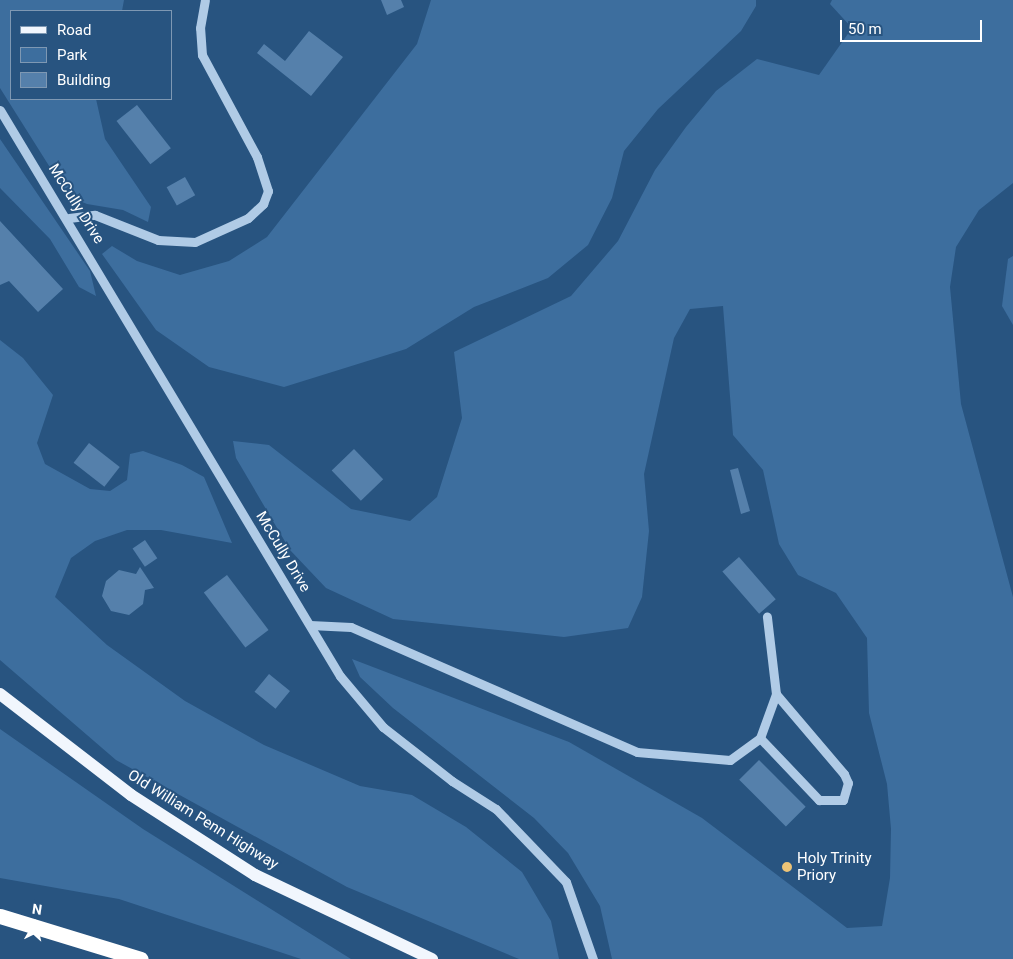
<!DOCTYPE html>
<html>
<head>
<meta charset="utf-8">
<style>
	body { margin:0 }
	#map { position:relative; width:1013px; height:959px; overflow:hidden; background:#285480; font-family:Roboto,sans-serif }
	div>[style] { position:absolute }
	.green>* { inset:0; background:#3d6e9e }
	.building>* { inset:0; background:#5580ab; transform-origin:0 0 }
	.minor>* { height:9px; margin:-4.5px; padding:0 4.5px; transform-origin:4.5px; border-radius:4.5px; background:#b0cbe6 }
	.major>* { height:12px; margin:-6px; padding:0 6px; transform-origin:6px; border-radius:6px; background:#f1f6fd }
	.highway>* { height:15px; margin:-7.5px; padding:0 7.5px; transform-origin:7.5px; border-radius:7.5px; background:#fff }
	.dots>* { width:14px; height:14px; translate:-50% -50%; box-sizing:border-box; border:2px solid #285480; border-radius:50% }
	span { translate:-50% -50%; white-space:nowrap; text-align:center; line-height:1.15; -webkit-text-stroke:4px #285480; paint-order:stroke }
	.street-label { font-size:15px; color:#fff }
	.poi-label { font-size:15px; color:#fff }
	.left { translate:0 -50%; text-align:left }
	.legend { position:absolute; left:10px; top:10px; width:162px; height:90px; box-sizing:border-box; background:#285480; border:1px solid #7e98b3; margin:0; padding:6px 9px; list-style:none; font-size:15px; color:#fff }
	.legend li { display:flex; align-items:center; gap:10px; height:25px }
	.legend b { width:25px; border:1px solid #7e98b3 }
	.north { position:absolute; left:10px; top:899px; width:50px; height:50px; -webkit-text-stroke:4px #285480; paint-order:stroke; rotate:8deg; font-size:14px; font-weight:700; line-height:20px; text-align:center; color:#fff }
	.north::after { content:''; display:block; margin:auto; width:18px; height:22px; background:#fff; clip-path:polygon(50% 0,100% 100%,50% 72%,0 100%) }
	.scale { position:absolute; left:840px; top:20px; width:142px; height:22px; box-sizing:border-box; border:2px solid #fff; border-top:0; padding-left:6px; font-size:15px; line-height:18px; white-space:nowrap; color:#fff; -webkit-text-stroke:4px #285480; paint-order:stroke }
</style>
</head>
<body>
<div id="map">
	<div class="green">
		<div style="clip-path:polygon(0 0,124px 0,122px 11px,11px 11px,11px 99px,96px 99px,105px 139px,151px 207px,148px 222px,123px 210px,87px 204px,68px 196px,0 88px)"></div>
		<div style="clip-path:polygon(431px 0,756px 0,756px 6px,741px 31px,658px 109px,624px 151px,612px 198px,588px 245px,548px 278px,474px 307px,406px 349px,284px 387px,209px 367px,156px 330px,102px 254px,112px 246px,137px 261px,180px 275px,229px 261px,267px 237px,417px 44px)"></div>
		<div style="clip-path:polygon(832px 0,1013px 0,1013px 183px,979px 210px,956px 247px,950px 287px,961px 404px,1013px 597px,1013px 959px,612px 959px,600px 906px,568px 853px,534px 818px,393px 708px,360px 677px,352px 659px,569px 742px,702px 818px,847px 928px,882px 926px,890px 878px,891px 829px,887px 784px,869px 713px,867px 638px,836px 593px,798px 575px,779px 544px,763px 470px,733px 435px,723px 306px,690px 309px,674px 338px,644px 474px,649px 531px,642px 597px,628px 628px,564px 637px,393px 619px,326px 588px,290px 550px,236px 458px,233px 441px,269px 445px,351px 509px,410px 521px,437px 497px,462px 418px,454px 352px,571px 296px,618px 241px,655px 170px,686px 127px,716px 91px,757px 59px,819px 75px,852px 28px,830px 4px)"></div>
		<div style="clip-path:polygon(0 139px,90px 271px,96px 296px,79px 287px,50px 239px,0 188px)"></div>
		<div style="clip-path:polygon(1013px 256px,1013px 325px,1002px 306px,1008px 259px)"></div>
		<div style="clip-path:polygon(0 340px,23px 358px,53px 395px,37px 443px,45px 464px,90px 489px,110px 491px,127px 480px,130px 454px,143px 451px,182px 465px,204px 477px,232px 543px,161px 530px,127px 530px,95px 541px,71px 558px,55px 597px,107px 645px,185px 701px,264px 745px,360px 786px,412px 795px,466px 827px,522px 872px,551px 921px,559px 959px,519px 959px,347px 887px,116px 760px,0 660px)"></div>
		<div style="clip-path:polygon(0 729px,143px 829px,351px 959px,301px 959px,119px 899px,0 878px)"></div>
	</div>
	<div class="building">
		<div style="clip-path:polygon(381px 0,401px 0,404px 7px,387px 15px)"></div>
		<div style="clip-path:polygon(309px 31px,343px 57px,311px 96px,257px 53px,264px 44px,285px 61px)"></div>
		<div style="left:137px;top:105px;width:55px;height:26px;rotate:52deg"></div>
		<div style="left:185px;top:177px;width:21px;height:21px;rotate:61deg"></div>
		<div style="clip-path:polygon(0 221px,63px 289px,38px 312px,9px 281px,0 285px)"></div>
		<div style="left:89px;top:443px;width:39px;height:25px;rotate:38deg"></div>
		<div style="left:354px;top:449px;width:42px;height:31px;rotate:46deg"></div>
		<div style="clip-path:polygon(738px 468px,750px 511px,741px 514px,730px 470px)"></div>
		<div style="left:145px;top:540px;width:22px;height:15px;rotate:56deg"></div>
		<div style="left:739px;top:557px;width:56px;height:22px;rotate:49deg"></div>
		<div style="clip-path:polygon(140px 567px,154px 588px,145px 590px,143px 604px,129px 615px,111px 611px,102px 596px,106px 581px,119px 570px,136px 574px)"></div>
		<div style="left:227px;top:575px;width:69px;height:29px;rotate:53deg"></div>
		<div style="left:269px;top:674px;width:27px;height:23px;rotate:39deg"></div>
		<div style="left:759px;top:760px;width:66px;height:28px;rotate:45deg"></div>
	</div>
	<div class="minor">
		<div style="left:0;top:110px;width:660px;rotate:59.01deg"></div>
		<div style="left:340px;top:676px;width:67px;rotate:49.9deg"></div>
		<div style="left:383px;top:727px;width:88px;rotate:38deg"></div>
		<div style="left:452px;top:781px;width:52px;rotate:32.5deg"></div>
		<div style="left:496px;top:809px;width:101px;rotate:46.2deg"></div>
		<div style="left:566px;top:882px;width:82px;rotate:70.7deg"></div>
		<div style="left:69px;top:218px;width:26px;rotate:-7deg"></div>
		<div style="left:95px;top:215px;width:68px;rotate:21.6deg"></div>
		<div style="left:158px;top:240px;width:37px;rotate:3deg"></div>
		<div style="left:195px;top:242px;width:58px;rotate:-24.4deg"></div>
		<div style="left:248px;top:218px;width:21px;rotate:-43deg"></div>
		<div style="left:263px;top:204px;width:14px;rotate:-69deg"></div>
		<div style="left:268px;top:191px;width:36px;rotate:-108deg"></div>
		<div style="left:257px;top:157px;width:116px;rotate:-118.3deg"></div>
		<div style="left:202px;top:55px;width:27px;rotate:-94deg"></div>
		<div style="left:200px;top:28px;width:28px;rotate:-80deg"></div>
		<div style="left:310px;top:625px;width:41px;rotate:2.8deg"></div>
		<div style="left:351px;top:627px;width:312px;rotate:23.6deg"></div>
		<div style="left:637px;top:752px;width:93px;rotate:4.9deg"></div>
		<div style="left:730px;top:760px;width:37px;rotate:-36deg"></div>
		<div style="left:760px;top:738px;width:47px;rotate:-70deg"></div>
		<div style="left:776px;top:694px;width:78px;rotate:-96.7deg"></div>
		<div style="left:760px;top:738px;width:86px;rotate:46.4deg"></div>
		<div style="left:819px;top:800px;width:24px"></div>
		<div style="left:843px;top:800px;width:18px;rotate:-74deg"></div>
		<div style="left:848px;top:783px;width:10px;rotate:-114deg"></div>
		<div style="left:844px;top:774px;width:105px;rotate:-130.4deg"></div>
	</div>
	<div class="major">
		<div style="left:0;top:694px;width:165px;rotate:37.6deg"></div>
		<div style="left:131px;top:795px;width:148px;rotate:32.8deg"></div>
		<div style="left:255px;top:875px;width:196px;rotate:25.4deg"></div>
	</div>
	<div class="highway">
		<div style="left:0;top:916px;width:147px;rotate:17deg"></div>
	</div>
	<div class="dots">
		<div style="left:787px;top:867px;background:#edc477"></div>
	</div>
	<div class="street-label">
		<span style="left:76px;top:204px;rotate:58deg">McCully Drive</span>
		<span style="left:283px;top:552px;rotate:59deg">McCully Drive</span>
		<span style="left:203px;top:820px;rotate:32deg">Old William Penn Highway</span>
	</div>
	<div class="poi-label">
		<span class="left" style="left:797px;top:867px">Holy Trinity<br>Priory</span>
	</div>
	<ul class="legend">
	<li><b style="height:6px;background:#f1f6fd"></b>Road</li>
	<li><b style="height:14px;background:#3d6e9e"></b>Park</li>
	<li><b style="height:14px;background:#5580ab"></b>Building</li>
	</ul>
	<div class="north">N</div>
	<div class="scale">50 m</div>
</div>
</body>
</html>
